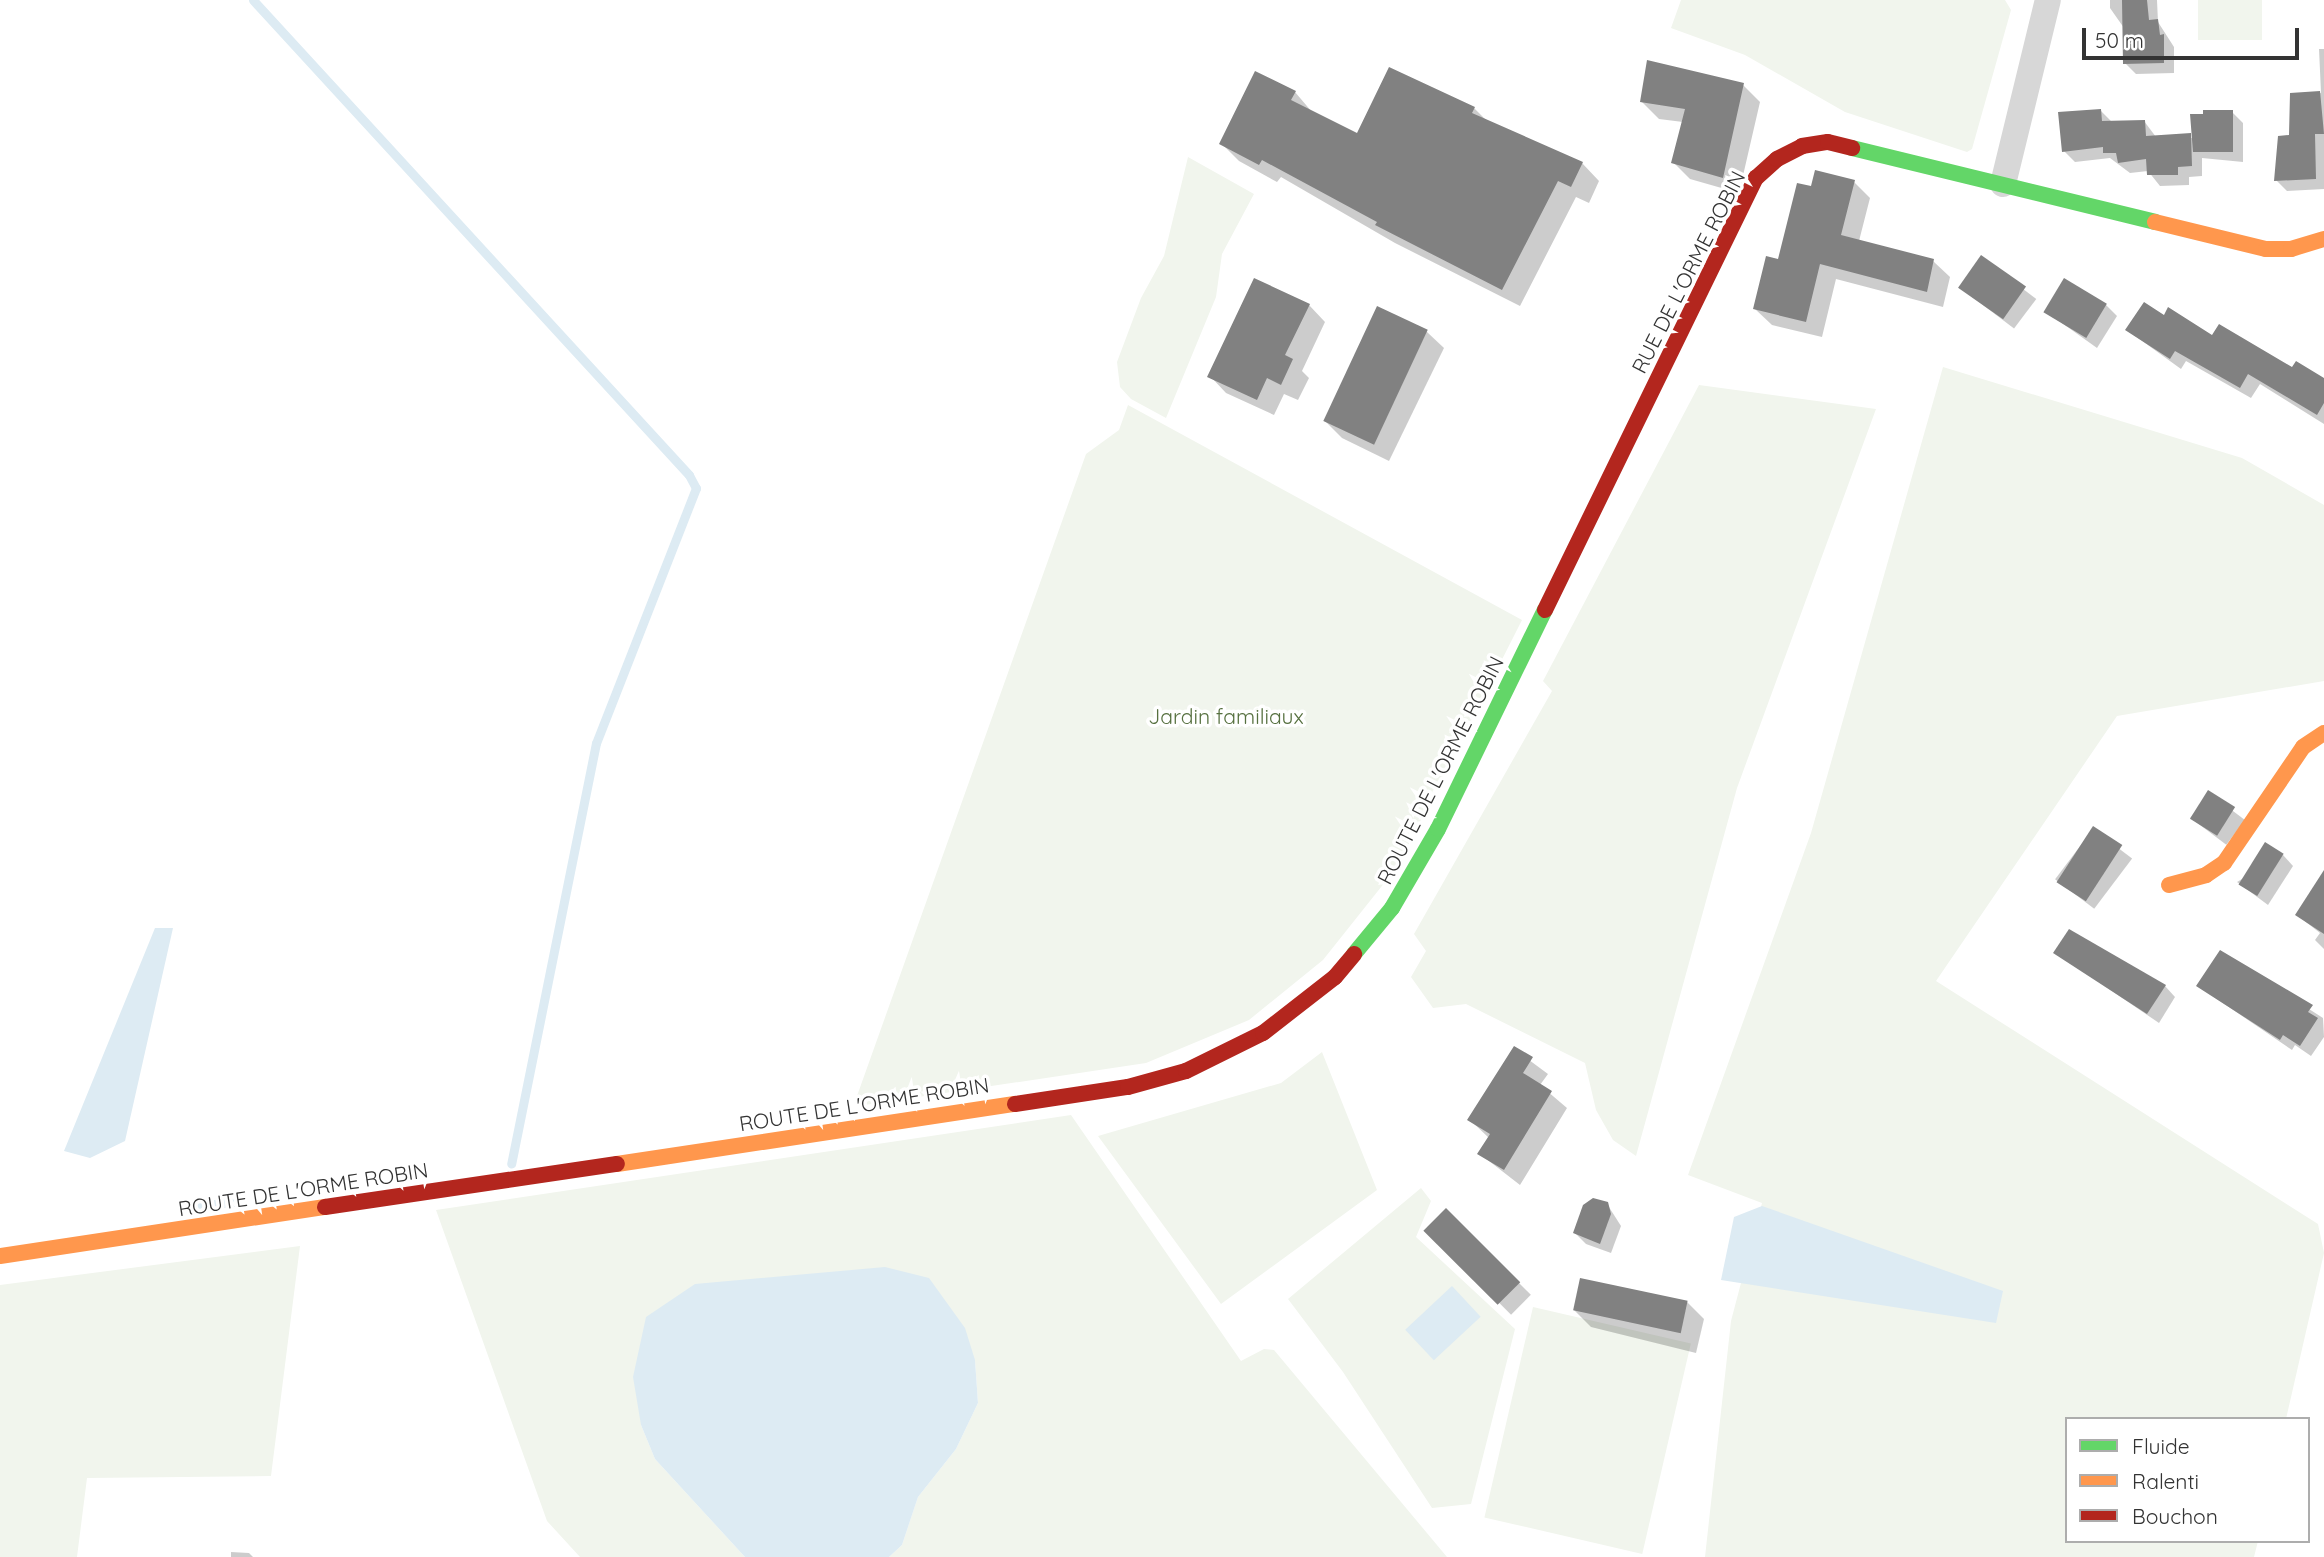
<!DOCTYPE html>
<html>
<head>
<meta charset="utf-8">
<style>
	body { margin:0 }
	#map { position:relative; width:2324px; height:1557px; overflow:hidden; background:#fff; font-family:Quicksand,sans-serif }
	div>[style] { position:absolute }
	.green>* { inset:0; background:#f1f5ed; transform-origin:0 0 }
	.water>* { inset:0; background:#ddebf3; transform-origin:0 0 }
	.shadow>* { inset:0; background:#0003; transform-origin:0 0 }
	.stream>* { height:9px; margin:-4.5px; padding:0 4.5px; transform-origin:4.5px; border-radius:4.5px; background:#ddebf3 }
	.building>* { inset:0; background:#818181; transform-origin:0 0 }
	.street>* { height:26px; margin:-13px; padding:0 13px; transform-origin:13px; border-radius:13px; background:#d7d7d7 }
	.fast>* { height:16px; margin:-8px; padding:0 8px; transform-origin:8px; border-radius:8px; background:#63d668 }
	.slow>* { height:16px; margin:-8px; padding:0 8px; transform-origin:8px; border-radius:8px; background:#ff974d }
	.jam>* { height:16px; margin:-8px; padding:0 8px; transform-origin:8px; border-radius:8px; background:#b3261e }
	span { translate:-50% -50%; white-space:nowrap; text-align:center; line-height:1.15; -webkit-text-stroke:7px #fff; paint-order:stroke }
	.street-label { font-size:21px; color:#333 }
	.park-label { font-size:21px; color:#56703f }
	.legend { position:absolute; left:2065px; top:1417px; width:245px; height:126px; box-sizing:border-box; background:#fff; border:2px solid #adadad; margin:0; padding:9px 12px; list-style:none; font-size:21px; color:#333 }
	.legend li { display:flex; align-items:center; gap:14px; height:35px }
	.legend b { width:35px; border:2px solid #adadad }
	.scale { position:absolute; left:2082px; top:28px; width:217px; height:32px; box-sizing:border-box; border:4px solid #333; border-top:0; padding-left:9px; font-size:21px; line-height:24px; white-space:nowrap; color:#333; -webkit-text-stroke:5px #fff; paint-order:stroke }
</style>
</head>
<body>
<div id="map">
	<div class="green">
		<div style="clip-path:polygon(1681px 0,2005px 0,2011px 10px,1972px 149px,1967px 152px,1845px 112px,1745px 55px,1671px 28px)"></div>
		<div style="left:2198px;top:0;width:64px;height:40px"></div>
		<div style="clip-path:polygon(1188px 157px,1254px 194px,1222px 254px,1216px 297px,1166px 418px,1131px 399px,1120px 387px,1117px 362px,1141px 298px,1164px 256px)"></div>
		<div style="clip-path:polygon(1943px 367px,2242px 458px,2324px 505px,2324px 681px,2117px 716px,1936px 981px,2318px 1224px,2324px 1253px,2286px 1419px,2067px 1419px,2067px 1541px,2258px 1541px,2254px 1557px,1705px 1557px,1731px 1321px,1762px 1203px,1688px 1175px,1811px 833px)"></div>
		<div style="clip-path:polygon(1699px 385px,1876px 409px,1737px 788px,1636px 1156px,1613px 1140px,1596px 1110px,1585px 1063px,1466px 1004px,1433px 1008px,1411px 977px,1426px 951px,1414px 934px,1552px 691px,1543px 681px)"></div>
		<div style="clip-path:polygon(1128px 405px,1522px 620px,1397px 867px,1323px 960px,1249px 1020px,1146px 1063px,858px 1106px,857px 1096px,1086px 454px,1119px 430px)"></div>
		<div style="clip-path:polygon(1322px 1052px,1377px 1190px,1221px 1304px,1098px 1136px,1281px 1083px)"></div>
		<div style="clip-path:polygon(1071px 1115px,1241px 1361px,1264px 1349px,1274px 1350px,1447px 1557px,889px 1557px,902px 1545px,918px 1497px,956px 1449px,978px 1403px,975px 1360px,641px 1425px,655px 1459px,745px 1557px,580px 1557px,547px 1521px,436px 1210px)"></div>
		<div style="clip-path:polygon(1421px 1188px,1431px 1201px,1416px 1237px,1515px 1329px,1471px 1504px,1432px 1508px,1343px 1372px,1288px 1299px)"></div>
		<div style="clip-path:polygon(300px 1246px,271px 1476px,87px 1478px,77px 1557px,0 1557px,0 1285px)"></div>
		<div style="left:1533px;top:1307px;width:162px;height:216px;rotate:13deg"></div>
	</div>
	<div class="water">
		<div style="clip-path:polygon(155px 928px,173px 928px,125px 1141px,90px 1158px,64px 1151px)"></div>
		<div style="clip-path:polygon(1762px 1206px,2003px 1291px,1996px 1323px,1721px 1280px,1734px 1217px)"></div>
		<div style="clip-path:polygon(885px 1267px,929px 1278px,965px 1328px,975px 1360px,978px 1403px,956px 1449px,918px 1497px,902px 1545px,889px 1557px,745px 1557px,655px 1459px,641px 1425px,633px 1377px,646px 1317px,695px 1284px)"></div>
		<div style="left:1452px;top:1286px;width:42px;height:64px;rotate:47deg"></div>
	</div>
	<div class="shadow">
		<div style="clip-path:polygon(2110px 0,2157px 0,2158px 22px,2174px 47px,2174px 73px,2136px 74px,2125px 63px,2124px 28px,2110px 8px)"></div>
		<div style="clip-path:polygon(2319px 49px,2324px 49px,2324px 189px,2287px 191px,2276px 180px,2290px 137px,2292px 95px,2321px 93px)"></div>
		<div style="clip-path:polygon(1255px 73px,1295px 92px,1312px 112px,1358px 135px,1474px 108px,1487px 121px,1582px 163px,1599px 181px,1589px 203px,1576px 197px,1520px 306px,1395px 243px,1281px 177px,1277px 182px,1239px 161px,1221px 143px)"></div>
		<div style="clip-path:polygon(1743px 85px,1760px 102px,1739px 193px,1690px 179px,1673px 162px,1683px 122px,1659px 119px,1642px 102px)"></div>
		<div style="clip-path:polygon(2101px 111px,2113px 123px,2144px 121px,2156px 137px,2193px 138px,2232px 112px,2243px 123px,2243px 162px,2202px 158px,2202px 176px,2189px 177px,2189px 185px,2160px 186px,2148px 171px,2130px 173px,2110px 158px,2075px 162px,2064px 151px)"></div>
		<div style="clip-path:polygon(1854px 182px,1870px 198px,1859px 241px,1933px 261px,1950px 277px,1943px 307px,1836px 279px,1822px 337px,1772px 325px,1755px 309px,1812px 189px)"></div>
		<div style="left:1982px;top:258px;width:68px;height:37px;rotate:37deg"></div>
		<div style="clip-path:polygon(1309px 305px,1325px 322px,1302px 371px,1309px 378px,1298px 400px,1284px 394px,1274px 415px,1226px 393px,1210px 376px)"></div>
		<div style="clip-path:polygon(2106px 305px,2117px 316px,2097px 348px,2045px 311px)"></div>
		<div style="clip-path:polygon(1378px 308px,1427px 332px,1444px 348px,1389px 461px,1342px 438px,1325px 421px)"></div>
		<div style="clip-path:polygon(2165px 317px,2324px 380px,2324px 424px,2260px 384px,2251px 398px,2186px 361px,2181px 369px,2127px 330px)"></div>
		<div style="left:2209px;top:793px;width:45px;height:31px;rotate:37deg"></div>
		<div style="left:2093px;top:829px;width:49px;height:63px;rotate:37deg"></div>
		<div style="clip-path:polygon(2283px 855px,2293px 866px,2268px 905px,2237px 882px)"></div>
		<div style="clip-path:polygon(2324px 883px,2324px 949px,2315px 940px,2320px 933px,2297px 915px)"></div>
		<div style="clip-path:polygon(2220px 952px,2323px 1018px,2324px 1037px,2311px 1056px,2295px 1045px,2292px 1050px,2198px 986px)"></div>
		<div style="clip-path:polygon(2056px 953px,2165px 986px,2175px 997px,2159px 1023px)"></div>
		<div style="clip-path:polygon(1514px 1049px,1548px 1074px,1540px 1085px,1567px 1108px,1520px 1185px,1480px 1154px,1489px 1138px,1470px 1120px)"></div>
		<div style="clip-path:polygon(1607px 1204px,1621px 1226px,1611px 1253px,1586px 1244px,1575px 1233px)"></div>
		<div style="left:1446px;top:1210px;width:120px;height:28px;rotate:45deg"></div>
		<div style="clip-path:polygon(1687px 1302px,1704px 1319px,1696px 1353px,1591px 1327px,1574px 1310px)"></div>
		<div style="clip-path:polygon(231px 1552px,249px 1553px,253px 1557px,231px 1557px)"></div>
	</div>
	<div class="stream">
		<div style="left:253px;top:0;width:645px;rotate:47.45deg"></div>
		<div style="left:689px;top:475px;width:15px;rotate:62deg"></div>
		<div style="left:696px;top:488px;width:274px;rotate:111.4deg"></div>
		<div style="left:596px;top:743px;width:429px;rotate:101.4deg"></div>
		<div style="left:185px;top:1208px;width:53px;rotate:-7.5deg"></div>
	</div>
	<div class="building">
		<div style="clip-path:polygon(2122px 0,2147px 0,2149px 20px,2158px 19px,2160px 35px,2164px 34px,2164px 63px,2123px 64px)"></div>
		<div style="clip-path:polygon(1647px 60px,1744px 83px,1723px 178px,1671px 163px,1685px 109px,1640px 102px)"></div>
		<div style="clip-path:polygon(1389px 67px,1475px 107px,1472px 113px,1583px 162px,1571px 187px,1558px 181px,1502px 290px,1375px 225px,1377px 222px,1262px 160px,1259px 165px,1219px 144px,1255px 71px,1296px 91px,1291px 100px,1357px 133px)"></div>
		<div style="clip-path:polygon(2320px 91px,2324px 134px,2315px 134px,2316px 179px,2274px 181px,2278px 136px,2289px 135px,2290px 93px)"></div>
		<div style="clip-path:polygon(2101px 109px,2102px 121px,2145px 120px,2146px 136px,2191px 133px,2192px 166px,2178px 167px,2178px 175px,2147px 175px,2146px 159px,2118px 163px,2116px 153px,2103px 153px,2103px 147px,2062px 152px,2058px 112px)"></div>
		<div style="clip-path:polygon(2203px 110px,2233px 110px,2233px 152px,2193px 152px,2190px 114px,2203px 114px)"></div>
		<div style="clip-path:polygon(1815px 170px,1855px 180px,1841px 235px,1934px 259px,1927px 292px,1820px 264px,1806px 322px,1753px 309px,1766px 256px,1778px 259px,1797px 183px,1811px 186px)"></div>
		<div style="left:1981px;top:255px;width:55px;height:40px;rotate:35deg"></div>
		<div style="clip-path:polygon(1254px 278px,1310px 304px,1285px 355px,1293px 359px,1281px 385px,1267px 378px,1257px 400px,1207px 377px)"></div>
		<div style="left:2064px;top:278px;width:50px;height:40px;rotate:31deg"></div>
		<div style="clip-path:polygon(2144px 302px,2164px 315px,2168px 307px,2212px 335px,2219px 324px,2292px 367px,2296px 361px,2324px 378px,2324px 403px,2317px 415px,2248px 374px,2240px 388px,2175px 351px,2170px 359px,2125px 330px)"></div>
		<div style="left:1377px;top:306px;width:56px;height:127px;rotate:25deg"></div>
		<div style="left:2208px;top:790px;width:32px;height:34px;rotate:32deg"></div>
		<div style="left:2093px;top:826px;width:35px;height:67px;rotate:33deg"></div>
		<div style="left:2265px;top:842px;width:22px;height:50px;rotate:32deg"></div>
		<div style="clip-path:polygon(2324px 870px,2324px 934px,2295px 915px)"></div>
		<div style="clip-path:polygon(2069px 929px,2166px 985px,2147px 1014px,2053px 953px)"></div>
		<div style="clip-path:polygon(2220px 950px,2313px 1005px,2308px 1012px,2318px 1018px,2300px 1046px,2283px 1035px,2280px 1040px,2196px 986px)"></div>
		<div style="clip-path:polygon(1514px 1046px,1533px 1057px,1523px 1073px,1552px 1091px,1504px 1170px,1477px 1154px,1490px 1134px,1467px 1120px)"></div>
		<div style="clip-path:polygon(1593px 1198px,1608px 1202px,1611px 1214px,1600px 1244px,1573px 1233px,1583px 1205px)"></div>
		<div style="left:1446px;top:1208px;width:105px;height:32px;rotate:45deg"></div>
		<div style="left:1580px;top:1278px;width:110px;height:33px;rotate:12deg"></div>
	</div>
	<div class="street">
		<div style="left:2003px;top:184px;width:189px;rotate:-76.3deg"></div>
	</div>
	<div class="fast">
		<div style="left:1852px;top:148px;width:312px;rotate:13.7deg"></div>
		<div style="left:1354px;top:954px;width:60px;rotate:-50.4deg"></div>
		<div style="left:1392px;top:908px;width:91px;rotate:-59.8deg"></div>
		<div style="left:1438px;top:829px;width:244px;rotate:-64deg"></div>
	</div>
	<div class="slow">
		<div style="left:2155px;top:222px;width:114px;rotate:13.7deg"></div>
		<div style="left:2266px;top:249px;width:25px"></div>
		<div style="left:2291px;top:249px;width:34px;rotate:-17deg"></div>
		<div style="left:2169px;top:885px;width:38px;rotate:-15deg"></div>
		<div style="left:2206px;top:875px;width:22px;rotate:-34deg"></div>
		<div style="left:2224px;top:863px;width:140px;rotate:-55.7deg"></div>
		<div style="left:2303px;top:747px;width:25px;rotate:-34deg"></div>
		<div style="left:617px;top:1164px;width:402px;rotate:-8.6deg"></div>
		<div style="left:0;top:1256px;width:329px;rotate:-8.6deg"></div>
	</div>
	<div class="jam">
		<div style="left:1545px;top:610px;width:481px;rotate:-64deg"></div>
		<div style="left:1756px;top:178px;width:28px;rotate:-42deg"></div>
		<div style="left:1777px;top:159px;width:28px;rotate:-27deg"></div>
		<div style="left:1802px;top:146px;width:26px;rotate:-9deg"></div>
		<div style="left:1828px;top:142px;width:25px;rotate:14deg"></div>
		<div style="left:1015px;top:1104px;width:114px;rotate:-8.6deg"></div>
		<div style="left:1128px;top:1087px;width:60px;rotate:-15.4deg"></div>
		<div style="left:1186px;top:1071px;width:86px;rotate:-26.3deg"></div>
		<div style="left:1263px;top:1033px;width:91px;rotate:-37.9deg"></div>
		<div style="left:1335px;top:977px;width:30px;rotate:-50deg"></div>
		<div style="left:325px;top:1207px;width:295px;rotate:-8.4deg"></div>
	</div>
	<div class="street-label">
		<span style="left:1688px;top:272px;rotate:-63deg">RUE DE L'ORME ROBIN</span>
		<span style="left:1440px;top:770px;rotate:-63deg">ROUTE DE L'ORME ROBIN</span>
		<span style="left:864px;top:1104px;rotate:-9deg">ROUTE DE L'ORME ROBIN</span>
		<span style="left:303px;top:1189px;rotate:-9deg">ROUTE DE L'ORME ROBIN</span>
	</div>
	<div class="park-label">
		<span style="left:1226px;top:716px">Jardin familiaux</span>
	</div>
	<ul class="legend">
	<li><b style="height:9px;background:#63d668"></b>Fluide</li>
	<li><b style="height:9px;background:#ff974d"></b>Ralenti</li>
	<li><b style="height:9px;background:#b3261e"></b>Bouchon</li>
	</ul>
	<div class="scale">50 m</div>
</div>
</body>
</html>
